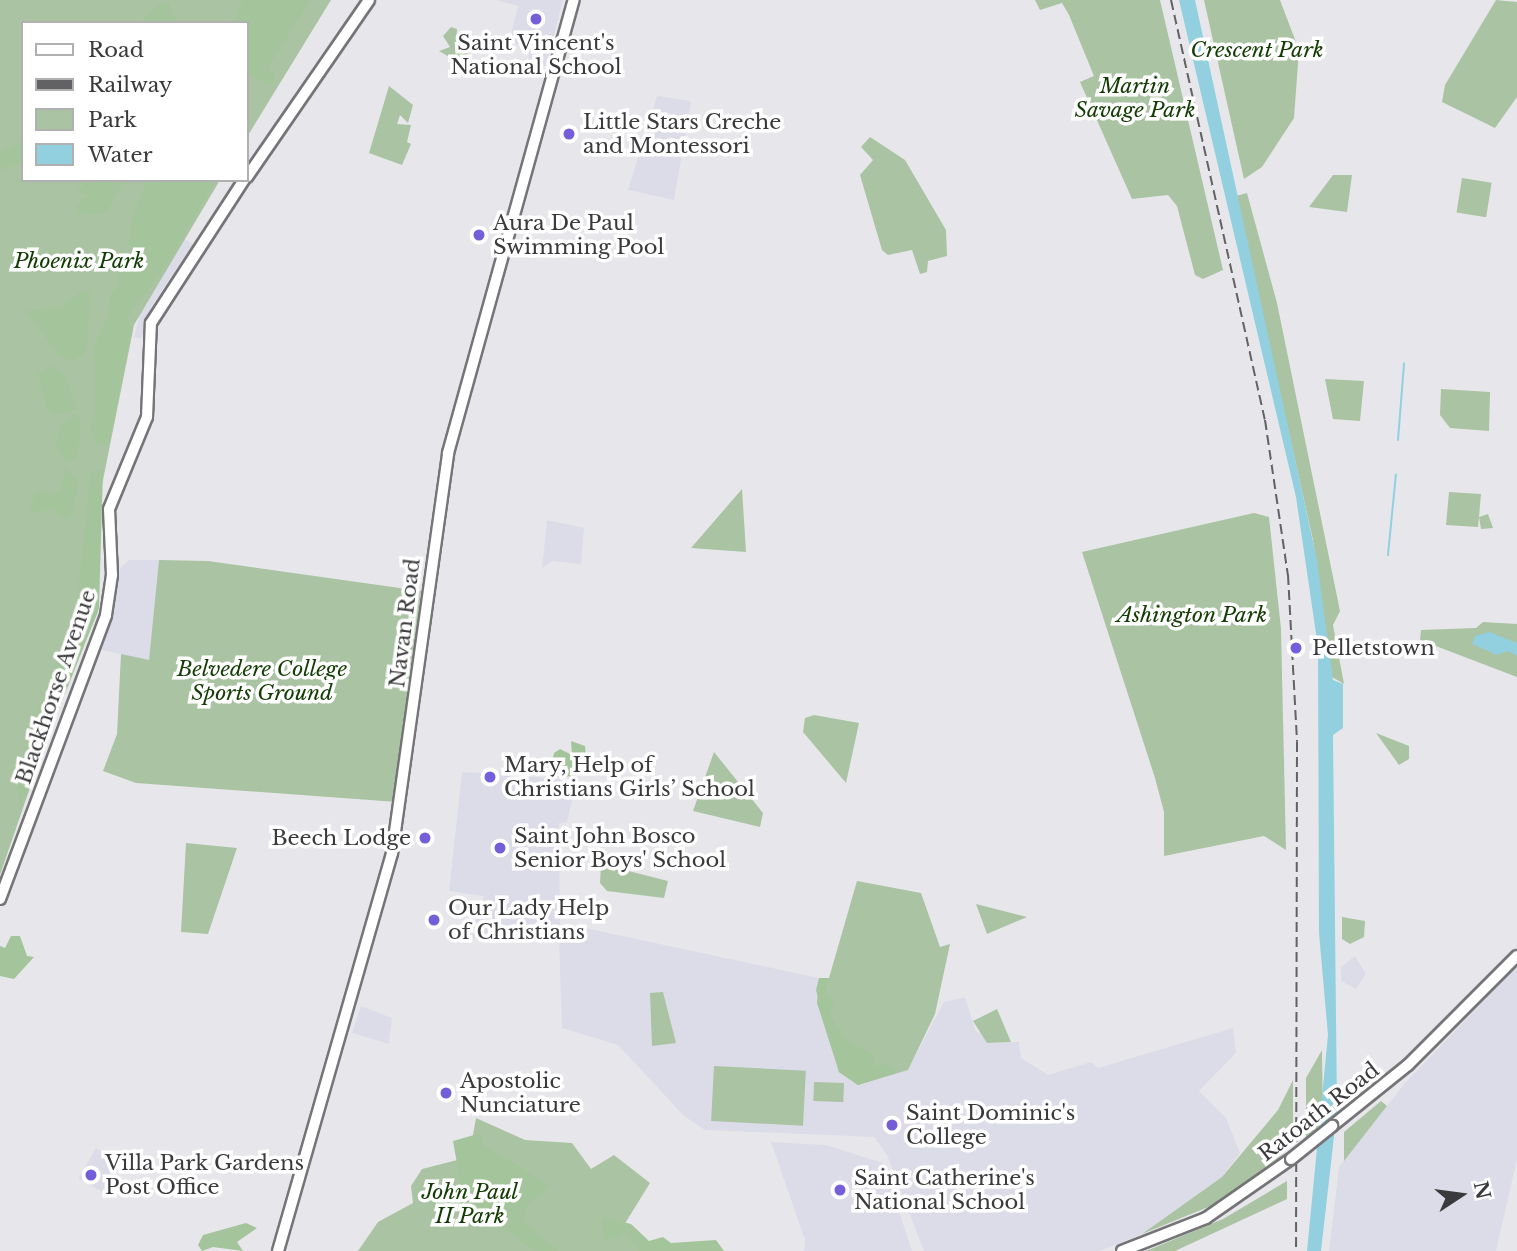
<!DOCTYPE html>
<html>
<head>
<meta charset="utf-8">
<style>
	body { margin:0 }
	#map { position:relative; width:1517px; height:1251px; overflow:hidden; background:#e7e7eb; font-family:"Libre Baskerville",serif }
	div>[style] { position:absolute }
	.built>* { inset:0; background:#dcdce8; transform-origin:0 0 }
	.green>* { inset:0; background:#aac3a3; transform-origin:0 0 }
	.forest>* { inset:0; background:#a4c49b }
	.water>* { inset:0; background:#92cfdf }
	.stream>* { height:2px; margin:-1px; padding:0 1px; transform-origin:1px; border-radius:1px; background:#92cfdf }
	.roads { filter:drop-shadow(2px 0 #757578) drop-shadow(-2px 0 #757578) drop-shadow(0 2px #757578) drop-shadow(0 -2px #757578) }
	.secondary>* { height:10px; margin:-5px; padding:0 5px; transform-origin:5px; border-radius:5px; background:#fff }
	.rail>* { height:2px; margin-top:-1px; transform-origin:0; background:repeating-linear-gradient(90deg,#626264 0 10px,transparent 0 15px) }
	.bridges { filter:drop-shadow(2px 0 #757578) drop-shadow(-2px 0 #757578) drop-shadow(0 2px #757578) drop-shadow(0 -2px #757578) }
	.secondary-bridge>* { height:10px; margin:-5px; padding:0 5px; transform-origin:5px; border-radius:5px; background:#fff }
	.dots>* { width:19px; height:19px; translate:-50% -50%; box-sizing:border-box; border:4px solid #fff; border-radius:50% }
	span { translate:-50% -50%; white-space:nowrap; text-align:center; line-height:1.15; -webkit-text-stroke:7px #fff; paint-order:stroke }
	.poi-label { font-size:21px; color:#3a3a3c }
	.left { translate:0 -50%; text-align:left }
	.right { translate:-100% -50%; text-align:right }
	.park-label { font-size:21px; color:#123c03; font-style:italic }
	.street-label { font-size:21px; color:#3a3a3c }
	.legend { position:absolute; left:21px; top:21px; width:228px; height:161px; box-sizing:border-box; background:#fff; border:2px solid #b0b0b1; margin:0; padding:9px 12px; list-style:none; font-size:21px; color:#3a3a3c }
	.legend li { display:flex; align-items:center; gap:14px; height:35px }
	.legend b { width:35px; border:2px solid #b0b0b1 }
	.north { position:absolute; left:1426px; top:1160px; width:70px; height:70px; -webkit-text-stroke:5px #fff; paint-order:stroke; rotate:77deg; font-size:19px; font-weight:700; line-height:28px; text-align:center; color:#3a3a3c }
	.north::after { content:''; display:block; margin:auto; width:24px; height:32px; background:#3a3a3c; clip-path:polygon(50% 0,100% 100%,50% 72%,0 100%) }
</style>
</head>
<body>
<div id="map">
	<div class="built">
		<div style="clip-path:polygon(496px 0,563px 0,546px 66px,529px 61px,528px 47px,509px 42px,518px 6px)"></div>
		<div style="clip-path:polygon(657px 96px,691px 101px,674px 200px,628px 190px)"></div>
		<div style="clip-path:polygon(185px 239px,193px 244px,151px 307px,141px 339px,134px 337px,142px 307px)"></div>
		<div style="clip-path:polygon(547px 520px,584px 528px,581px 564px,552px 561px,542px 568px)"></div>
		<div style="clip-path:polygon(129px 560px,159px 560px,149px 661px,102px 650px,120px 568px)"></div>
		<div style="clip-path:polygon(462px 772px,577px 780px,567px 822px,559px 823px,560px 928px,571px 925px,819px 978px,817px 1003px,839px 1072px,908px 1069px,944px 1002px,965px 997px,976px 1032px,986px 1034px,987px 1043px,1019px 1042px,1021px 1058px,1048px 1075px,1091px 1062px,1098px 1068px,1233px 1028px,1236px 1053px,1199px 1091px,1226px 1118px,1240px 1153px,1222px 1177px,1142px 1234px,1100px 1251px,924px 1251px,887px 1155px,874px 1137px,705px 1130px,684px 1116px,618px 1045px,562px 1028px,559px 939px,469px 938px,484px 896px,449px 891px)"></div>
		<div style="clip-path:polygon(1355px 956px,1366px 974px,1356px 989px,1341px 981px,1341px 967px)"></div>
		<div style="clip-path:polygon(1517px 966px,1517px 1159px,1496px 1251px,1329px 1251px,1339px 1167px,1405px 1083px)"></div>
		<div style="clip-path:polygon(361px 1006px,392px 1018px,389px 1044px,352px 1033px)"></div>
		<div style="clip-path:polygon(771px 1142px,826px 1145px,883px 1163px,912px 1251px,804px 1251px,805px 1240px)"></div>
		<div style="left:96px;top:1148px;width:28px;height:35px;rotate:30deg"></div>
	</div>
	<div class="green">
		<div style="clip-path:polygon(0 0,331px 0,247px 137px,247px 23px,23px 23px,23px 180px,220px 180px,134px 325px,100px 495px,98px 612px,64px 689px,0 875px)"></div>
		<div style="clip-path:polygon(1035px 0,1160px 0,1223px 270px,1203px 279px,1195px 275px,1177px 206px,1168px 195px,1132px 199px,1080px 82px,1094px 76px,1069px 15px,1062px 3px,1040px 10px)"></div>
		<div style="clip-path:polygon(1204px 0,1280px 0,1299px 50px,1294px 118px,1262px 167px,1244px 179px)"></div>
		<div style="clip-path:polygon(1496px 0,1517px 2px,1517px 97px,1495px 128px,1442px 102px,1445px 85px)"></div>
		<div style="clip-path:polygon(451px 27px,457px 29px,456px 46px,468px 54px,460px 63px,439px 51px,450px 47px,443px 36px)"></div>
		<div style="clip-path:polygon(389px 86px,413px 105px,408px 123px,400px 115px,397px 124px,411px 125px,407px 142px,411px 144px,402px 165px,369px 153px)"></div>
		<div style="clip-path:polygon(870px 137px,905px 160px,946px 230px,947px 256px,928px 261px,927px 272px,920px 274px,912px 250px,888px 255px,882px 250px,860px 175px,873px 160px,861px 147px)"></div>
		<div style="clip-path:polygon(1333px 175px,1352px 175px,1347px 212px,1309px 207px)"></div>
		<div style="left:1462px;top:178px;width:30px;height:35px;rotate:9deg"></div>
		<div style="clip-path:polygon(1247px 193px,1277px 303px,1340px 611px,1333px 625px,1344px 684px,1332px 677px,1313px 540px,1236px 196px)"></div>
		<div style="clip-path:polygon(1325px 379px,1364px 381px,1360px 421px,1333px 419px)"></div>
		<div style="clip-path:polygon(1441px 389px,1490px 392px,1489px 431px,1450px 428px,1440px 415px)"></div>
		<div style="clip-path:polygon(742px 489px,746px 552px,691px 548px)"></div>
		<div style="clip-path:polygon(1449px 492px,1481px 494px,1479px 517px,1488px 514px,1493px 528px,1481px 529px,1479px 517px,1478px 527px,1446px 525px)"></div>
		<div style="clip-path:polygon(1254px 513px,1269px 517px,1281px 629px,1286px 850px,1264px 836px,1164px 856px,1164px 812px,1155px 778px,1082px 552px)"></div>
		<div style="clip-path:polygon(159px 560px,208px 561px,421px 591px,397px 802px,136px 783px,103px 771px,117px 734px,121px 654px,149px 660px)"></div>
		<div style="clip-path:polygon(1483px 622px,1517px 624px,1517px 677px,1420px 640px,1421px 630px,1476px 628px)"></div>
		<div style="clip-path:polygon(814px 715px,859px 723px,846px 783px,803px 732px,805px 718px)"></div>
		<div style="clip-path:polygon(1376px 733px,1409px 746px,1409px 759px,1399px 765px)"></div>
		<div style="clip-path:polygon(714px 752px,763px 813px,760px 827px,693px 811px)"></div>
		<div style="clip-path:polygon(186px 843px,237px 848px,208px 934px,181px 932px)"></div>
		<div style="clip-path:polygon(601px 864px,668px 881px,664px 898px,607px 891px,600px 883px)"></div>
		<div style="clip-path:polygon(857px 881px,921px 893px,940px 947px,950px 944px,935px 1014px,908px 1070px,858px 1085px,839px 1072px,816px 990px,819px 978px,829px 978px)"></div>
		<div style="clip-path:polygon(976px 904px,1027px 917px,987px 934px)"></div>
		<div style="clip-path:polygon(1342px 917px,1365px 921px,1364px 937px,1350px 944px,1342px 939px)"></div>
		<div style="clip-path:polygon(663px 992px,676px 1043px,652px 1046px,650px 993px)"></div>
		<div style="clip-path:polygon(997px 1009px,1011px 1042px,987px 1043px,973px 1021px)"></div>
		<div style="clip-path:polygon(1322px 1050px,1323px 1127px,1306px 1140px,1306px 1078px)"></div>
		<div style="left:714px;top:1066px;width:92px;height:55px;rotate:3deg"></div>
		<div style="clip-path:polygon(1293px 1080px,1293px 1143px,1280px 1157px,1218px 1203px,1142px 1234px,1222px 1177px,1278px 1110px)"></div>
		<div style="left:814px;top:1082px;width:30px;height:19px;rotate:2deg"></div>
		<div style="clip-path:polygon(1381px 1101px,1387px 1106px,1344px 1161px,1344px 1132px)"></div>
		<div style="clip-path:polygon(476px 1118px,525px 1140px,572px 1143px,591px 1169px,614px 1155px,650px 1183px,624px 1225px,641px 1246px,716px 1251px,358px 1251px,378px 1222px,413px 1203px,411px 1186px,422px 1169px,469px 1157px)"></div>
		<div style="clip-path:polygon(1287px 1181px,1287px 1199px,1175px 1251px,1146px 1251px,1223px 1219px)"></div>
	</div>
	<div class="forest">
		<div style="clip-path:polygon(243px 0,310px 0,267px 70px,276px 74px,272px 85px,247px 74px,247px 23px,233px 23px)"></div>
		<div style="clip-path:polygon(160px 3px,169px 3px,177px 23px,141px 23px)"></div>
		<div style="clip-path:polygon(23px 141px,23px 163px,0 170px,0 151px)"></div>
		<div style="clip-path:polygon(87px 180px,124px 180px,106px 213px,79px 215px,76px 207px,86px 196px,77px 192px)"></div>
		<div style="clip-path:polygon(148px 180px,216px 180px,168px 263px,127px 318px,132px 329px,113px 425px,109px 443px,98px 446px,90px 427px,95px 417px,94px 348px,108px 316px,110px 296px,120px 283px,117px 269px,132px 261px,139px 272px,146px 262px,146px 254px,129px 244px,132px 216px)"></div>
		<div style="clip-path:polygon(83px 291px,90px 293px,87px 346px,85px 354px,71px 361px,59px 355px,26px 311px,60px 307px)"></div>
		<div style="clip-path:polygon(51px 365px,64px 374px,77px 409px,55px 415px,47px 410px,38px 374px)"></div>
		<div style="clip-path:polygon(74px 413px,80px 418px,79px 446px,76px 459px,66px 461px,56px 446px,60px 428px)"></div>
		<div style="clip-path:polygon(65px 468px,79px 481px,72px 513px,66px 520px,52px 508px,37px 513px,29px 510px,37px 490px,55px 494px,61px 490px)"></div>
		<div style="clip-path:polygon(98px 470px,103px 471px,99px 608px,20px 808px,17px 781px,25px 746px,77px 605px,90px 475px)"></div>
		<div style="clip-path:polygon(571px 741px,585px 746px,586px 756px,576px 776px,557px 777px,551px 768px,554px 753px,560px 749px,572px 755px)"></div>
		<div style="clip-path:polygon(11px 936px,20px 936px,27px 956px,34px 957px,14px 979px,0 976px,0 946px,5px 948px)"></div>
		<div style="clip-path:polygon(819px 978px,829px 978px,825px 993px,834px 1001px,830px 1014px,845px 1039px,874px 1056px,875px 1066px,889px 1064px,896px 1073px,858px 1085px,839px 1072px,817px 1003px)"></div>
		<div style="clip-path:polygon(481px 1133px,484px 1146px,550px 1185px,527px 1206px,522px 1220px,558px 1251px,534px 1251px,475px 1204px,477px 1195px,461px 1186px,453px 1141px)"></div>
		<div style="clip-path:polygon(602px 1217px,631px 1224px,649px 1241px,663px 1237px,671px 1243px,716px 1240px,724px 1251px,639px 1251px,626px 1233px,605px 1242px)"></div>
		<div style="clip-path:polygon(246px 1223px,257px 1228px,237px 1242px,243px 1251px,213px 1247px,202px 1251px,198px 1245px,203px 1235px)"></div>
	</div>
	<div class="water">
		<div style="clip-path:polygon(1179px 0,1195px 0,1317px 560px,1333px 680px,1343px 684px,1343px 728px,1333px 735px,1337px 1110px,1321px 1251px,1307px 1251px,1328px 1035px,1319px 933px,1318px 647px,1296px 497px)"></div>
		<div style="clip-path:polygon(1489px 632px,1517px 643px,1517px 656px,1508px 651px,1497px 655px,1472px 644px,1475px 636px)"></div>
	</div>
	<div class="stream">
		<div style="left:1398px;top:440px;width:77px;rotate:-85.5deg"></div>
		<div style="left:1388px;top:555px;width:81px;rotate:-84.4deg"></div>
	</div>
	<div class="roads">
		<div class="secondary">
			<div style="left:247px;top:177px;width:215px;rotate:-55.4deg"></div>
			<div style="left:0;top:899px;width:303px;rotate:-69.5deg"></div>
			<div style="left:106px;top:615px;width:40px;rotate:-81.5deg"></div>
			<div style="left:112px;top:575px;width:66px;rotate:-92.6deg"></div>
			<div style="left:109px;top:509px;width:100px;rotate:-67.6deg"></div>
			<div style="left:147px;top:417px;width:94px;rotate:-87.6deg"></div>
			<div style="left:151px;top:323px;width:171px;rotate:-57deg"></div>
			<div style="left:1332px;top:1126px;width:97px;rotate:-38.8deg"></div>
			<div style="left:1408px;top:1065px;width:154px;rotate:-45deg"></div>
			<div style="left:278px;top:1251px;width:414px;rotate:-74deg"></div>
			<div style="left:392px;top:853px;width:404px;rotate:-82deg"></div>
			<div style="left:448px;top:453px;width:470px;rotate:-74.5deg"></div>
			<div style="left:1122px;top:1251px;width:90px;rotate:-21.4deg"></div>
			<div style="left:1206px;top:1218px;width:103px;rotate:-34.8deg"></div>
		</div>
	</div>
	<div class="rail">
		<div style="left:1171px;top:0;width:430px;rotate:77.4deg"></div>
		<div style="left:1265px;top:420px;width:157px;rotate:81.6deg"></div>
		<div style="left:1288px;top:575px;width:167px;rotate:86.9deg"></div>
		<div style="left:1297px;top:742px;width:509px;rotate:90.11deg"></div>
	</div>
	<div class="bridges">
		<div class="secondary-bridge">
			<div style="left:1291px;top:1159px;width:53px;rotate:-38.8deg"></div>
		</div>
	</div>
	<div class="dots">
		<div style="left:536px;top:19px;background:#755fd9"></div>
		<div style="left:569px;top:134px;background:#755fd9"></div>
		<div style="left:479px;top:235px;background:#755fd9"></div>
		<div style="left:1296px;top:648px;background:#755fd9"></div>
		<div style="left:490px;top:777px;background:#755fd9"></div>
		<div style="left:425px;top:838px;background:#755fd9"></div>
		<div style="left:500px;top:848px;background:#755fd9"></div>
		<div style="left:434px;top:920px;background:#755fd9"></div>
		<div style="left:446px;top:1093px;background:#755fd9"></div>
		<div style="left:892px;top:1125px;background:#755fd9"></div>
		<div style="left:91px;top:1175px;background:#755fd9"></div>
		<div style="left:840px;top:1190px;background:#755fd9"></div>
	</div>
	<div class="poi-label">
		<span style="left:536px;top:55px">Saint Vincent's<br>National School</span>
		<span class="left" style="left:583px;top:134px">Little Stars Creche<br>and Montessori</span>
		<span class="left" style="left:493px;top:235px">Aura De Paul<br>Swimming Pool</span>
		<span class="left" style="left:1312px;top:648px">Pelletstown</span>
		<span class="left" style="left:504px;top:777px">Mary, Help of<br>Christians Girls’ School</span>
		<span class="left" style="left:514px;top:848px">Saint John Bosco<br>Senior Boys' School</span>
		<span class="right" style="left:411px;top:838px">Beech Lodge</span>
		<span class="left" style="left:448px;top:920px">Our Lady Help<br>of Christians</span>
		<span class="left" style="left:460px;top:1093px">Apostolic<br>Nunciature</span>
		<span class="left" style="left:906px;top:1125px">Saint Dominic's<br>College</span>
		<span class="left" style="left:105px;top:1175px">Villa Park Gardens<br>Post Office</span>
		<span class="left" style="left:854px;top:1190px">Saint Catherine's<br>National School</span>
	</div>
	<div class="park-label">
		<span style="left:1257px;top:50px">Crescent Park</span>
		<span style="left:1135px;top:98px">Martin<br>Savage Park</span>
		<span style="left:79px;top:261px">Phoenix Park</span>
		<span style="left:1192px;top:615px">Ashington Park</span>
		<span style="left:262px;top:681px">Belvedere College<br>Sports Ground</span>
		<span style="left:470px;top:1204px">John Paul<br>II Park</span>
	</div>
	<div class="street-label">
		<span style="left:405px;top:623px;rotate:-83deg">Navan Road</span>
		<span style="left:56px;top:687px;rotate:-71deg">Blackhorse Avenue</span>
		<span style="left:1319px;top:1112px;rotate:-38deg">Ratoath Road</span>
	</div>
	<ul class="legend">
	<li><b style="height:9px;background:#fff"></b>Road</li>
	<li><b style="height:9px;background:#626264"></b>Railway</li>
	<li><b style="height:19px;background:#aac3a3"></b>Park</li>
	<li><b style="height:19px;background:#92cfdf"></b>Water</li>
	</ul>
	<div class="north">N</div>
</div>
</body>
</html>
